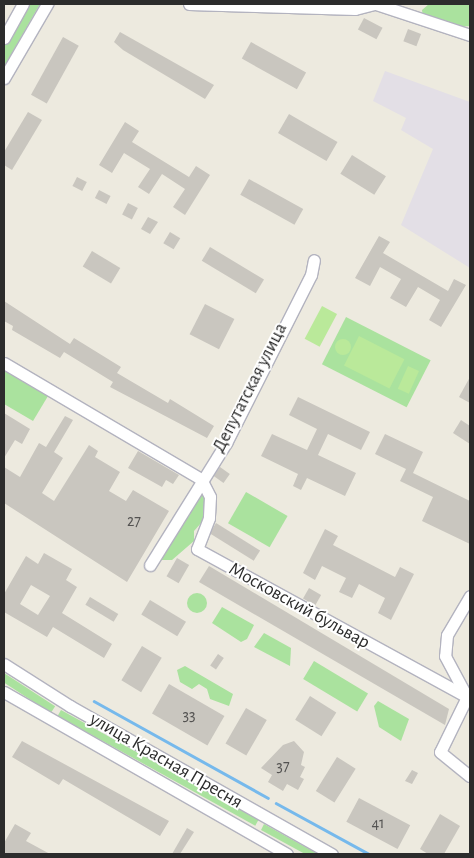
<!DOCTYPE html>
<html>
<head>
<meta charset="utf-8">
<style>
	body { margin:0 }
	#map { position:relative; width:474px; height:858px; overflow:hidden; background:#edeadf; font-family:"Alegreya Sans",sans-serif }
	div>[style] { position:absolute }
	.industrial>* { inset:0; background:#e3dfe6 }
	.green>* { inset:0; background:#aae29e; transform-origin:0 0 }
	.round { border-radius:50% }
	.pitch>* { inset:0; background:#bae99a; transform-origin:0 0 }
	.stream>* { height:2.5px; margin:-1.25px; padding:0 1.25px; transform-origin:1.25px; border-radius:1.25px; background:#76b9ec }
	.building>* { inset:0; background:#c9c6bf; transform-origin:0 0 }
	.roads { filter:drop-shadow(1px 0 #b3b3bf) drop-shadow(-1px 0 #b3b3bf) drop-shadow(0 1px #b3b3bf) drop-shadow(0 -1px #b3b3bf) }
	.minor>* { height:11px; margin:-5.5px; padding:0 5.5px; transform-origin:5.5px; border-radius:5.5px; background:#fff }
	span { translate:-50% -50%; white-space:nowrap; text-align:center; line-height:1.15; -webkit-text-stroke:4px #fff; paint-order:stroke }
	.number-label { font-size:16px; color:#535251 }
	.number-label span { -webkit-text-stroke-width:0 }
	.street-label { font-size:19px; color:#2c2c2c }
	.frame { position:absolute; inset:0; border:5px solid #2c2c2c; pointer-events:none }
</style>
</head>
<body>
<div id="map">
	<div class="industrial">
		<div style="clip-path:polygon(385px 71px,470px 102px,470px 268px,401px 225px,433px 149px,401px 130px,406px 118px,373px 101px)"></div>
	</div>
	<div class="green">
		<div style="clip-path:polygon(27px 4px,40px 4px,4px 67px,4px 45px)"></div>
		<div style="clip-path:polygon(429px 4px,470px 4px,470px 26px,449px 28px,423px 17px,422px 10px)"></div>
		<div style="left:346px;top:317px;width:95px;height:53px;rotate:27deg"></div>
		<div style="clip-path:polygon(5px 371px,48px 396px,33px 421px,4px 404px)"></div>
		<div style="clip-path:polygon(202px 492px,207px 496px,202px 522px,194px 531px,194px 541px,172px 560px,160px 560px,157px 557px)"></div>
		<div style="left:246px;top:492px;width:48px;height:36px;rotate:30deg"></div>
		<div class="round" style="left:187px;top:593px;width:20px;height:20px"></div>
		<div style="clip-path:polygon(222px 607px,254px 625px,247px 639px,241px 642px,212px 623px)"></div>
		<div style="clip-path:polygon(264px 633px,291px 648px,290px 666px,254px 647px)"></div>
		<div style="left:314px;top:661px;width:63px;height:21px;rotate:31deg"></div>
		<div style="clip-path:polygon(185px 666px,233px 694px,229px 706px,210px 699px,207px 689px,199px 684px,192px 689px,180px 682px,177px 670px)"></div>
		<div style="left:4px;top:673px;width:61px;height:8px;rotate:33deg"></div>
		<div style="clip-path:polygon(378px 701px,409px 719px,401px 741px,379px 727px,374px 706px)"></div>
		<div style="left:61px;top:710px;width:226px;height:7px;rotate:29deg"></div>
		<div style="clip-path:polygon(264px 824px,318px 854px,305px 854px,261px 830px)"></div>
	</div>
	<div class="pitch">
		<div style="left:322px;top:306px;width:17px;height:37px;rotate:28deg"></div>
		<div style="left:359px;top:336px;width:51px;height:33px;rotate:27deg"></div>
		<div class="round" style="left:335px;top:339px;width:16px;height:16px"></div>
		<div style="left:408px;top:366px;width:12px;height:25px;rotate:24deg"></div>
	</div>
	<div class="stream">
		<div style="left:94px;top:701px;width:199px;rotate:29.1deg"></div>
		<div style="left:276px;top:803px;width:106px;rotate:28.7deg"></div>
	</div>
	<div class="building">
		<div style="left:364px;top:18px;width:21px;height:13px;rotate:28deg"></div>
		<div style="left:408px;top:29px;width:14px;height:13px;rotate:21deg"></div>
		<div style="clip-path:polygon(120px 32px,214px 85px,205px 99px,123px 50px,114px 42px)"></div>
		<div style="left:63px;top:37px;width:18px;height:66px;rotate:29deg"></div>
		<div style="left:251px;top:42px;width:63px;height:19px;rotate:29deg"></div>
		<div style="clip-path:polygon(28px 112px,42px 120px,12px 170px,4px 165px,4px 152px)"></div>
		<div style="left:289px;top:114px;width:56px;height:22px;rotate:30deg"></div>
		<div style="clip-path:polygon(125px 122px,139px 131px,132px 142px,189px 177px,196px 166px,210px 175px,185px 215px,173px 207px,185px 189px,162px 174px,149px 194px,138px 187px,150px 169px,124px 153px,112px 173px,99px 165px)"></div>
		<div style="left:352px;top:155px;width:40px;height:22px;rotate:32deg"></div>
		<div style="left:77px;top:177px;width:11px;height:10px;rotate:27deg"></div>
		<div style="left:249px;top:179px;width:62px;height:18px;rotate:29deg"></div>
		<div style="left:99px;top:190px;width:13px;height:9px;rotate:27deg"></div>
		<div style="left:128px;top:203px;width:11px;height:13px;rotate:27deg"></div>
		<div style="clip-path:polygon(148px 217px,158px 222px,150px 234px,141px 229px)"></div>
		<div style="left:170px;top:232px;width:12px;height:13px;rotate:31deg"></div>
		<div style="clip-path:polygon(379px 236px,390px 242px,383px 253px,448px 291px,454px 279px,466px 285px,441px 327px,429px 320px,440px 300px,418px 287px,406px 307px,390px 298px,401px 279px,380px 267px,370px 286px,355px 278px)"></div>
		<div style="left:210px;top:247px;width:63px;height:16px;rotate:31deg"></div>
		<div style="left:92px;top:251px;width:33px;height:18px;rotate:31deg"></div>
		<div style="clip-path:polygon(4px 301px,70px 344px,74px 338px,121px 367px,117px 373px,168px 403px,170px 399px,214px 426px,207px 438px,110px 387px,113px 382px,64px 352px,60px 358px,12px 330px,13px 326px,4px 321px)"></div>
		<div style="left:205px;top:304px;width:33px;height:34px;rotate:27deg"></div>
		<div style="clip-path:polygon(470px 377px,470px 403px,459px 397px)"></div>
		<div style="clip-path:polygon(298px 397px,370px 432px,361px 450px,328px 434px,318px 455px,356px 473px,345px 496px,307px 478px,301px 490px,293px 486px,298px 474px,261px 456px,272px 434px,307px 450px,317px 429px,289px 415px)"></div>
		<div style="clip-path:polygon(4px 413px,30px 429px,22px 444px,15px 440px,4px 458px)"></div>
		<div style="clip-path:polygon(65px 416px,73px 420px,54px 452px,63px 458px,42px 493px,54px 501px,89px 445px,98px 451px,95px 457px,120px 472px,109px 491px,126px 501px,133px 490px,169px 511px,127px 582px,4px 503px,4px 467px,20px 477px,39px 443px,46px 447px)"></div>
		<div style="clip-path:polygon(461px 420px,470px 426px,470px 444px,453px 433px)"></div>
		<div style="clip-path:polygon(385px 434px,423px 452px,413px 473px,470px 501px,470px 544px,422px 521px,433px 497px,400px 481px,406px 469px,375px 454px)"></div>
		<div style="clip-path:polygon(138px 451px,179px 475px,173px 484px,166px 480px,162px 487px,128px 468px)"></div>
		<div style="left:220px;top:467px;width:12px;height:11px;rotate:35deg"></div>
		<div style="left:216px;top:523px;width:52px;height:12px;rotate:32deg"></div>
		<div style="clip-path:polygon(325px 529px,338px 536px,333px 545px,395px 577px,400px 567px,414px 574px,391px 620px,378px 613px,385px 598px,359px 584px,352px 598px,339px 592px,346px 578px,322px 566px,315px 580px,303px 573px)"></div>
		<div style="clip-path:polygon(evenodd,44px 553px,72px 569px,66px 580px,77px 587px,62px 613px,112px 644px,104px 658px,53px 627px,47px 637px,4px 612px,4px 594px,26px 556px,38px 564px,44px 553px,31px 585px,50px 596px,38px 615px,20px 604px,31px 585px)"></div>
		<div style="left:177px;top:558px;width:14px;height:21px;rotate:30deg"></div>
		<div style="clip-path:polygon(209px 566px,449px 709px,445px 725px,199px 582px)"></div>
		<div style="left:309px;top:588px;width:14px;height:12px;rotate:30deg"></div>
		<div style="left:90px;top:597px;width:33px;height:9px;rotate:31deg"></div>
		<div style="left:150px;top:600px;width:42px;height:17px;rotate:31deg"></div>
		<div style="left:142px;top:646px;width:23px;height:40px;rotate:31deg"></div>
		<div style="left:218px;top:654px;width:7px;height:14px;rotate:34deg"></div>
		<div style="left:169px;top:684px;width:64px;height:34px;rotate:30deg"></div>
		<div style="left:310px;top:696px;width:31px;height:28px;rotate:32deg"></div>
		<div style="left:246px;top:708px;width:24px;height:41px;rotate:30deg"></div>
		<div style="clip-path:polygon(22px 741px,169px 821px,160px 836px,63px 779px,59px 785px,12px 757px)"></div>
		<div style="clip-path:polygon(294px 741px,304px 752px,301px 765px,305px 767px,300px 777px,304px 779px,298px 790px,287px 784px,283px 791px,268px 782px,272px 775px,261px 768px,283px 745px)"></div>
		<div style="left:337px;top:757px;width:22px;height:40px;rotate:32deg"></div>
		<div style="clip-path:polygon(412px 770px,418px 773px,412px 784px,405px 781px)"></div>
		<div style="left:359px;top:798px;width:58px;height:27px;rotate:28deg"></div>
		<div style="clip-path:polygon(440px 814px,460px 826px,444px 854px,428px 854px,420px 849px)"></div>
		<div style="clip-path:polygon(15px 824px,31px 833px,26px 841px,50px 854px,4px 854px,4px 843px)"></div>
		<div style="clip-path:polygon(187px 828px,194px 832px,180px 854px,172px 854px)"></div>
	</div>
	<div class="roads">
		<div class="minor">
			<div style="left:189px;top:4px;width:166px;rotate:1.7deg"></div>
			<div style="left:355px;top:9px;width:20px;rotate:-15deg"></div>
			<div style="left:376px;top:4px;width:99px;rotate:18.3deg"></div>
			<div style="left:4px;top:38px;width:39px;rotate:-61deg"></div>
			<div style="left:4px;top:78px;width:86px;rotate:-59.8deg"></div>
			<div style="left:4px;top:363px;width:229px;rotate:30.5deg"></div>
			<div style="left:201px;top:479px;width:20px;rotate:63deg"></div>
			<div style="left:210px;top:497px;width:21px;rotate:93deg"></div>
			<div style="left:209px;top:518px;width:33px;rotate:111deg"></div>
			<div style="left:197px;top:549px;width:308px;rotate:28.7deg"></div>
			<div style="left:150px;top:565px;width:144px;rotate:-58.1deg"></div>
			<div style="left:226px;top:443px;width:188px;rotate:-63.2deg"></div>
			<div style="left:311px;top:275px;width:15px;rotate:-79deg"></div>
			<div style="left:470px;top:596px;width:45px;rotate:120.5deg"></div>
			<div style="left:447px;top:635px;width:21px;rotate:95deg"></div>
			<div style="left:445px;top:656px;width:47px;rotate:61.8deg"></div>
			<div style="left:467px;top:697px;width:61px;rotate:116.1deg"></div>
			<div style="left:440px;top:752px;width:38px;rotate:39deg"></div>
			<div style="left:4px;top:664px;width:78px;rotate:32.5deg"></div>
			<div style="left:70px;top:706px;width:301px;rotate:29.5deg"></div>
			<div style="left:4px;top:692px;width:326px;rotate:29.8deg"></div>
		</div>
	</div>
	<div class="number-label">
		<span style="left:134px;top:521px">27</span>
		<span style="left:189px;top:715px">33</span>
		<span style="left:283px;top:766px">37</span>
		<span style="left:378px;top:823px">41</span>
	</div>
	<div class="street-label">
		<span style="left:250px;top:388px;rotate:-63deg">Депутатская улица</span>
		<span style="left:299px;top:606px;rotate:29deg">Московский бульвар</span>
		<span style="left:166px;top:761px;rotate:30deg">улица Красная Пресня</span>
	</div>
	<div class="frame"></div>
</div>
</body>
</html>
